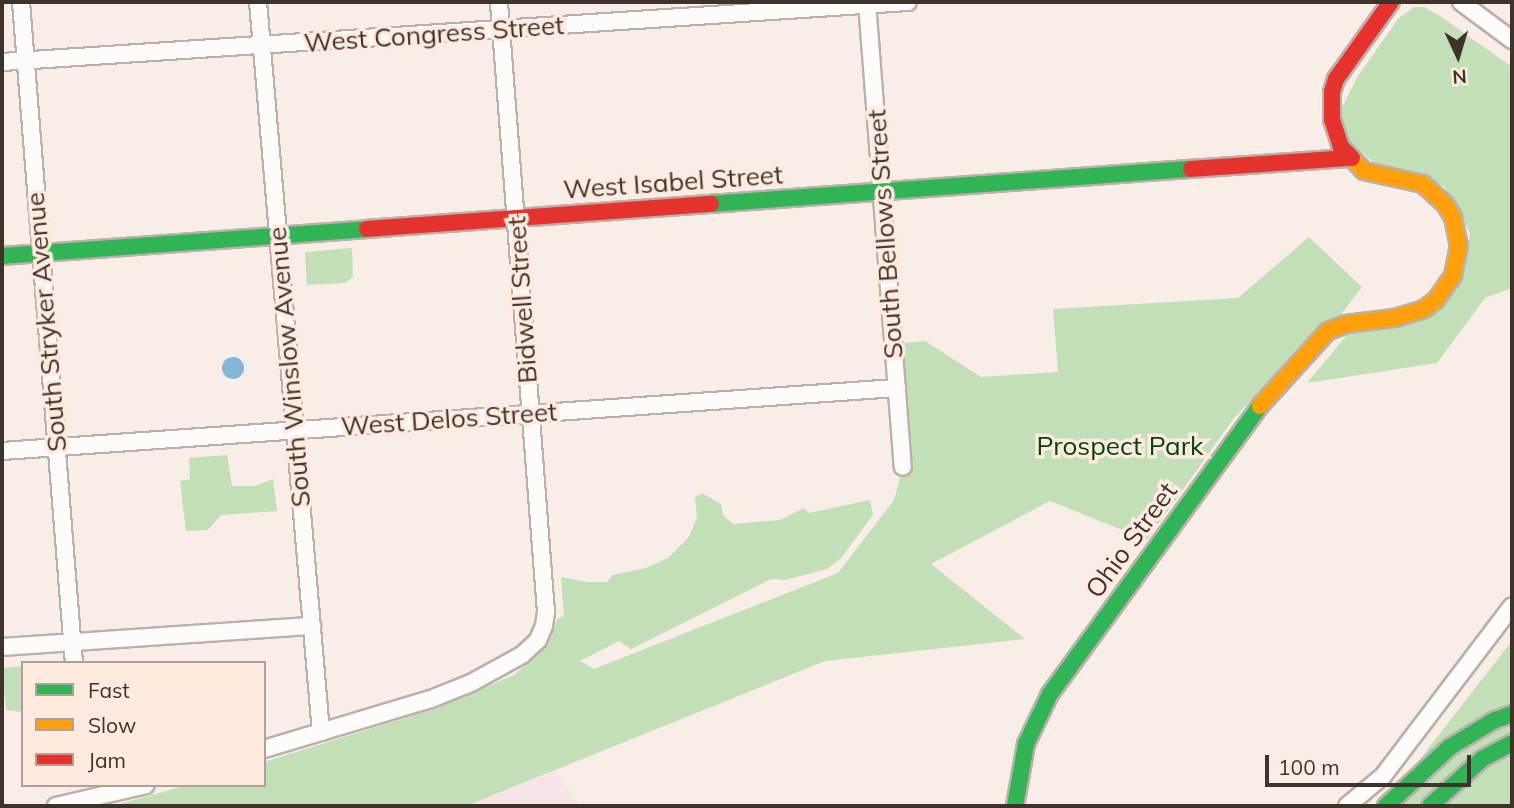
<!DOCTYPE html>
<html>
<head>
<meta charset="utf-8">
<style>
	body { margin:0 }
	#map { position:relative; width:1514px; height:808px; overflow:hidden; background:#f8ede7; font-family:Mulish,sans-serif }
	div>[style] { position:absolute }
	.commercial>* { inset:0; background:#f7e4e6 }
	.green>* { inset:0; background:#c2dfb8 }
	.water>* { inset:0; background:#82b5da }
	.round { border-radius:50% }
	.roads { filter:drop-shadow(2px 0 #bcb0ab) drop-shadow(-2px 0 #bcb0ab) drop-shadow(0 2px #bcb0ab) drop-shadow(0 -2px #bcb0ab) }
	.street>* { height:16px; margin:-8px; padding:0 8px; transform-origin:8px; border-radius:8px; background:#fefcfb }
	.fast>* { height:16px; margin:-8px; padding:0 8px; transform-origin:8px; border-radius:8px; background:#30b455 }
	.slow>* { height:16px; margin:-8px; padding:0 8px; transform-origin:8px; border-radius:8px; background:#ff9f0a }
	.jam>* { height:16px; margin:-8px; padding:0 8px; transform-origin:8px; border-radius:8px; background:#e5322d }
	span { translate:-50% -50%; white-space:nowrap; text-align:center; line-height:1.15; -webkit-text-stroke:7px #ffeae0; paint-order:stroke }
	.street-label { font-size:26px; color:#3f322b }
	.park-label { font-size:26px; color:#004705 }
	.frame { position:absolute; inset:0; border:4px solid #3f322b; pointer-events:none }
	.legend { position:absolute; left:21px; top:661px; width:245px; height:126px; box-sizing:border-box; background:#ffeae0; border:2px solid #b2a098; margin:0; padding:9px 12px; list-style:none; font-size:21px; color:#3f322b }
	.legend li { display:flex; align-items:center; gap:14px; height:35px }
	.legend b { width:35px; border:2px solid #b2a098 }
	.north { position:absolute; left:1423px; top:21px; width:70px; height:70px; -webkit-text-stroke:5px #ffeae0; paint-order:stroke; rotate:176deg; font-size:19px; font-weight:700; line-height:28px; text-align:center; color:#3f322b }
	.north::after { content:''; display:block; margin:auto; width:24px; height:32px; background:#3f322b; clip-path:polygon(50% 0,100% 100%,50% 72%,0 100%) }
	.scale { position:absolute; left:1265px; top:755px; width:206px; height:32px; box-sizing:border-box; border:4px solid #3f322b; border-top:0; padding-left:9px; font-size:21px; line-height:24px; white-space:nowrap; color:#3f322b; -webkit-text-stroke:5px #ffeae0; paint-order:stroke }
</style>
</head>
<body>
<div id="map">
	<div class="commercial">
		<div style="clip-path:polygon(555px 771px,580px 806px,466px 806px,501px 793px)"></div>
	</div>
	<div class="green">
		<div style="clip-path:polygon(1414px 7px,1424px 7px,1440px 16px,1512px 67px,1512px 288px,1485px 298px,1437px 363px,1307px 383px,1352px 329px,1404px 322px,1464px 274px,1470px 233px,1444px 186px,1377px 166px,1346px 137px,1341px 109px,1358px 76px,1398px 19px)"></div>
		<div style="clip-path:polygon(1309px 237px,1362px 287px,1336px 321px,1292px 357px,1234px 418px,1147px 540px,1050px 501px,931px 564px,1025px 639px,825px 661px,466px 806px,112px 806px,188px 785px,264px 785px,264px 762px,437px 708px,514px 675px,548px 645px,557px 619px,564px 616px,561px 577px,587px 582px,607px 582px,613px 575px,646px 568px,668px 558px,689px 537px,697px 517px,695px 497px,702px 493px,721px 504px,723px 515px,733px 524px,780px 520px,804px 508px,809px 513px,870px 500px,873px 515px,841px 558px,827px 569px,785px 580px,771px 579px,631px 649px,619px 641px,580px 661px,594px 669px,838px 573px,894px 500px,903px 467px,893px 344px,925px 341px,981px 377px,1058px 372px,1053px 309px,1238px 298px)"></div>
		<div style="clip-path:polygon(352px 248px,353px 277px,345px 283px,307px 285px,305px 252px)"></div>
		<div style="clip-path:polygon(227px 455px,232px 486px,255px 486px,273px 479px,277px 511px,221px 515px,208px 530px,186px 531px,180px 481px,190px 479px,189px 458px)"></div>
		<div style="clip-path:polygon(1512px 641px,1512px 806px,1388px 806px,1427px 750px)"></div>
		<div style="clip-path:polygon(23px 666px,23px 712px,6px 710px,2px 668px)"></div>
	</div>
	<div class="water">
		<div class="round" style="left:222px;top:357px;width:22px;height:22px"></div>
	</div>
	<div class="roads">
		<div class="street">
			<div style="left:21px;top:2px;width:663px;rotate:85.42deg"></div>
			<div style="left:258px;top:2px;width:733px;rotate:85.07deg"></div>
			<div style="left:867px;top:2px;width:466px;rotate:85.6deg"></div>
			<div style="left:1461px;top:2px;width:64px;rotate:36.7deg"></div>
			<div style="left:2px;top:62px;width:908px;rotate:-3.79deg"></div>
			<div style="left:2px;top:451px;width:897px;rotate:-4.03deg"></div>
			<div style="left:2px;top:647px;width:311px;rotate:-3.9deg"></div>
			<div style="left:264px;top:749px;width:174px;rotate:-16.7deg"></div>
			<div style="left:431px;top:699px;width:43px;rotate:-21.8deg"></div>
			<div style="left:471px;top:683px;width:58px;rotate:-28.8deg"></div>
			<div style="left:522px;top:655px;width:22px;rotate:-43deg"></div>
			<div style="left:538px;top:640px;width:15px;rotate:-67deg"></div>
			<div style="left:544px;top:626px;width:14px;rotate:-82deg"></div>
			<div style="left:546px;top:612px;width:612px;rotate:-94.41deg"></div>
			<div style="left:56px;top:806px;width:92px;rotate:-13.1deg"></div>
			<div style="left:1347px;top:806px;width:47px;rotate:-39.8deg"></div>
			<div style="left:1383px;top:776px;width:213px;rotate:-52.8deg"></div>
		</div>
		<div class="fast">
			<div style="left:711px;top:204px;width:481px;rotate:-4.2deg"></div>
			<div style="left:2px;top:256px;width:366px;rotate:-4.2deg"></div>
			<div style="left:1015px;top:806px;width:63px;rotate:-79.9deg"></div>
			<div style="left:1026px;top:744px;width:55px;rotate:-64.4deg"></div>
			<div style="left:1050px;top:694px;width:356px;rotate:-53.9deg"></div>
			<div style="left:1386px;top:806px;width:87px;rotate:-42.7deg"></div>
			<div style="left:1450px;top:747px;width:52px;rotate:-31deg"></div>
			<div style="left:1495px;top:720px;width:18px;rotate:-19deg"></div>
			<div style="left:1430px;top:806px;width:70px;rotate:-42.1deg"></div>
			<div style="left:1482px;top:759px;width:34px;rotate:-28deg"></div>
		</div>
		<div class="slow">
			<div style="left:1260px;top:406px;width:101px;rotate:-47.8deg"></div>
			<div style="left:1328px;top:331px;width:19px;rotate:-21deg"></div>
			<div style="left:1346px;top:324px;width:49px;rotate:-7deg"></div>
			<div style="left:1395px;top:318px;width:30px;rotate:-17deg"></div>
			<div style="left:1424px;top:309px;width:15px;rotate:-37deg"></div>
			<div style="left:1436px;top:300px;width:29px;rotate:-55deg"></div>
			<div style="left:1453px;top:276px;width:31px;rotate:-79deg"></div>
			<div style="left:1459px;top:246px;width:30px;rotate:-102deg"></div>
			<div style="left:1453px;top:217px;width:15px;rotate:-122deg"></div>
			<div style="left:1445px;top:204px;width:30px;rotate:-138deg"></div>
			<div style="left:1423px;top:184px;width:60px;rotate:-167.6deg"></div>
			<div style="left:1364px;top:171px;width:18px;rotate:-133deg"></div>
		</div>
		<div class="jam">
			<div style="left:1352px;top:158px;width:16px;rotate:-135deg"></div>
			<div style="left:1341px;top:147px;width:28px;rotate:-108deg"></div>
			<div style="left:1332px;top:120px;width:28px;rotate:-90deg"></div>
			<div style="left:1332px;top:92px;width:14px;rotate:-73deg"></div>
			<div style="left:1336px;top:79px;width:95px;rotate:-54.5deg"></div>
			<div style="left:1191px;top:169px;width:157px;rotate:-4deg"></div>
			<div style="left:367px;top:229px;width:345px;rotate:-4.2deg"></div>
		</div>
	</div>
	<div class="street-label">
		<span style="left:434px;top:34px;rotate:-4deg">West Congress Street</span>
		<span style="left:673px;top:182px;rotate:-4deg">West Isabel Street</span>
		<span style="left:885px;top:234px;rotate:-94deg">South Bellows Street</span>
		<span style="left:522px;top:300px;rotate:-94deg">Bidwell Street</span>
		<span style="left:46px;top:322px;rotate:-95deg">South Stryker Avenue</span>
		<span style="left:289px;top:367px;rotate:-95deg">South Winslow Avenue</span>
		<span style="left:449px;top:419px;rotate:-4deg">West Delos Street</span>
		<span style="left:1131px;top:540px;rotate:-54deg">Ohio Street</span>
	</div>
	<div class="park-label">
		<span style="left:1120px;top:446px">Prospect Park</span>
	</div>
	<div class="frame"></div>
	<ul class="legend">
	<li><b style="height:9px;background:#30b455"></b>Fast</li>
	<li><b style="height:9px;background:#ff9f0a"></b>Slow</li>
	<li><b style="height:9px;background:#e5322d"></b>Jam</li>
	</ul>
	<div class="north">N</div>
	<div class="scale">100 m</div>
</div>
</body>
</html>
